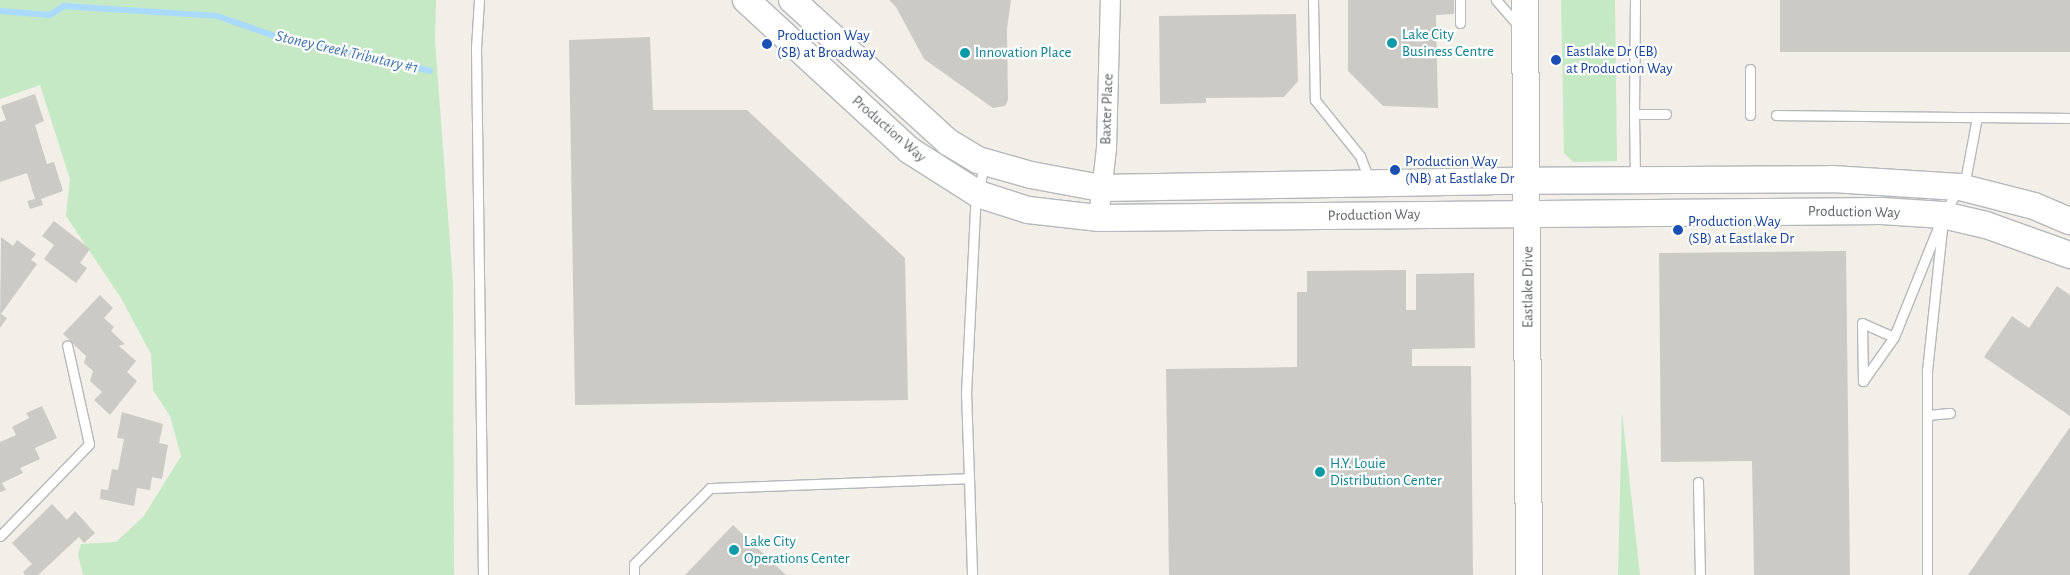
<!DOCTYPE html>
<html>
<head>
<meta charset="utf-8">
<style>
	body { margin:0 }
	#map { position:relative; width:2070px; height:575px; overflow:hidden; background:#f1efe8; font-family:"Alegreya Sans",sans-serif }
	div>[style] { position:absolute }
	.green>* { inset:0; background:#c5e8c5 }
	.stream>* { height:6px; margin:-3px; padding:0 3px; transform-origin:3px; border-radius:3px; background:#aadaff }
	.building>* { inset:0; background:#cccac5; transform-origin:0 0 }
	.roads { filter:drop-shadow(1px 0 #b5b8bc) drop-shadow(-1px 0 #b5b8bc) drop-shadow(0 1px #b5b8bc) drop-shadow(0 -1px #b5b8bc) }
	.lane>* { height:9px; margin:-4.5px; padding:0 4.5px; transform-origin:4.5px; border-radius:4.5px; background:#fff }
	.street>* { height:19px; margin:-9.5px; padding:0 9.5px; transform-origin:9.5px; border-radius:9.5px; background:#fff }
	.secondary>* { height:26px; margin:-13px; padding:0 13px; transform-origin:13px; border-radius:13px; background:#fff }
	.dots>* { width:14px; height:14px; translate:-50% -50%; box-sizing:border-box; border:2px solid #fff; border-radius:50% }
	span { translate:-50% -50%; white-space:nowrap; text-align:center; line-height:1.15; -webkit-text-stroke:4.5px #fff; paint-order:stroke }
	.culture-label { font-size:15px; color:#0d838f }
	.left { translate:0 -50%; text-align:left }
	.transit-label { font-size:15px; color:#164399 }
	.street-label { font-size:15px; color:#5f6368 }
	.water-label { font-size:16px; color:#4174aa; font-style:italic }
</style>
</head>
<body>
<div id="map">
	<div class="green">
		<div style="clip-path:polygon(0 0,436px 0,435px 40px,453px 284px,454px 575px,83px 575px,78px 554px,81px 544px,116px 542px,144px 516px,181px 456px,170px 416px,153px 390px,151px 354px,121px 298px,66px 216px,70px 179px,40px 85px,0 99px)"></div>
		<div style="clip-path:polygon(1561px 0,1615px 0,1617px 161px,1573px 162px,1564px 153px)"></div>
		<div style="clip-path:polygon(1622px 412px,1640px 575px,1618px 575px)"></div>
	</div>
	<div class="stream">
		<div style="left:0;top:11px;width:50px;rotate:4.6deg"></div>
		<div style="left:50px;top:15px;width:17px;rotate:-33deg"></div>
		<div style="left:64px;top:6px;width:153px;rotate:3.7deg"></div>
		<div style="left:217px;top:16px;width:76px;rotate:19.1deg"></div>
		<div style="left:289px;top:41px;width:75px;rotate:10deg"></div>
		<div style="left:363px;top:54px;width:69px;rotate:14.2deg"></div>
	</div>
	<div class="building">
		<div style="clip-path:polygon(889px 0,1011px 0,1007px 29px,1008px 100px,1005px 106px,993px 108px,924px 59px,896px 7px)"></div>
		<div style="clip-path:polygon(1348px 0,1454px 0,1454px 14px,1436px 15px,1438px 108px,1383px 106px,1348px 71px)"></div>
		<div style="left:1780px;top:0;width:290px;height:52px"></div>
		<div style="clip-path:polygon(1296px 14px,1298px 81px,1284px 97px,1206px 98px,1206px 103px,1160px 104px,1159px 16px)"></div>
		<div style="clip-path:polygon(650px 37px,653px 110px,747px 110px,905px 258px,908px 400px,575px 405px,569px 40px)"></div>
		<div style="clip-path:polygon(35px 94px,44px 121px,35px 125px,47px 164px,54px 162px,63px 191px,41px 199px,43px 205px,30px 209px,27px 201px,35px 199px,27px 173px,0 182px,0 122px,6px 120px,1px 106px)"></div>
		<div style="clip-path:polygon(54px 221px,90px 249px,80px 263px,87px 268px,76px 283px,44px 259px,54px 245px,42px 236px)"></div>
		<div style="clip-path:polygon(1px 237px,13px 246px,17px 240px,36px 254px,31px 260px,37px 264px,1px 314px,7px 318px,0 328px)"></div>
		<div style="clip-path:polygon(1846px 251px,1850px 575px,1754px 575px,1752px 461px,1661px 462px,1659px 253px)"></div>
		<div style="clip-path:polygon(1406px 270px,1406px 310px,1416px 310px,1416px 274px,1474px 273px,1475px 348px,1412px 349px,1412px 366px,1471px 366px,1473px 575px,1169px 575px,1166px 369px,1297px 367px,1297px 292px,1307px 292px,1307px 271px)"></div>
		<div style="clip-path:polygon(2057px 286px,2070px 295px,2070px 416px,1984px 357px,2012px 316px,2029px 328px)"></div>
		<div style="clip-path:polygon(100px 295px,113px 308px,104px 318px,114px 327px,111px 331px,125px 344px,119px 346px,136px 361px,127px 372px,137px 381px,110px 415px,94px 400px,102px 392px,90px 381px,93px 371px,84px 363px,86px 356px,63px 334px)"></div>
		<div style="clip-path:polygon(42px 406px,57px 438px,35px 448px,40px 459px,20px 468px,23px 473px,2px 483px,6px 490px,0 492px,0 442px,16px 435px,12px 427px,29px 418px,26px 413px)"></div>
		<div style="clip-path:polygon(122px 412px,163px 424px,159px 443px,168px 445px,162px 479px,152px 477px,150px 490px,137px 488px,134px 506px,100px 499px,101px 489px,108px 490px,112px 469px,118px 470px,124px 439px,117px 438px)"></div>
		<div style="clip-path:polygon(2070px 427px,2070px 575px,1968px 575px)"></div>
		<div style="clip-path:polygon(52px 504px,67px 520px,75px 511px,95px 533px,84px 543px,79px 537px,38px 575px,25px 575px,23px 572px,32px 564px,12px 543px)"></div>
		<div style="clip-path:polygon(733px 525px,786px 575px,685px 575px)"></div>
	</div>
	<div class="roads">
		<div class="lane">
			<div style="left:479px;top:0;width:48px;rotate:93.6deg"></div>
			<div style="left:476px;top:48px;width:527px;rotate:89.24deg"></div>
			<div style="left:1313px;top:0;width:100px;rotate:88.9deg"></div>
			<div style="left:1315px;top:100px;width:72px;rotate:51.2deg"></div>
			<div style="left:1360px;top:156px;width:26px;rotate:69deg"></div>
			<div style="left:1460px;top:0;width:23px;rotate:90deg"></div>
			<div style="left:1496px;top:0;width:35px;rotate:49deg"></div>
			<div style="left:1634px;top:114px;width:114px;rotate:-89.5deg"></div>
			<div style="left:1750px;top:115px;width:46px;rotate:-90deg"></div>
			<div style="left:1776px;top:115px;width:201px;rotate:0.6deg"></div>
			<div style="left:1977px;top:117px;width:60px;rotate:100.6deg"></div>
			<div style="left:1966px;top:176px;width:45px;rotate:120.5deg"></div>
			<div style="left:1943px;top:215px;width:131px;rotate:111.9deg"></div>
			<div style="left:1894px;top:337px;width:54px;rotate:125.2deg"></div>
			<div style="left:1977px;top:117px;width:93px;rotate:0.6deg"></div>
			<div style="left:1635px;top:177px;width:63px;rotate:-90.9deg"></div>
			<div style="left:1634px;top:114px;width:32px"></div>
			<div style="left:1863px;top:381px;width:58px;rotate:-91deg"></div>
			<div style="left:1862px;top:323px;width:35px;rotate:24deg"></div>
			<div style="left:1927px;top:415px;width:23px;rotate:-5deg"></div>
			<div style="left:969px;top:478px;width:84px;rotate:-92deg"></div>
			<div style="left:966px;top:394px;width:186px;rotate:-87.2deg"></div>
			<div style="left:975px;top:208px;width:44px;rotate:-78.2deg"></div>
			<div style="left:1698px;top:482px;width:93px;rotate:88.8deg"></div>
			<div style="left:0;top:536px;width:128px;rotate:-45.9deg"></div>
			<div style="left:89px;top:444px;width:101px;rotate:-102.5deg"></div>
			<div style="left:634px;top:575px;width:11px;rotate:-90deg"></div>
			<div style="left:634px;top:564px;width:107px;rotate:-45deg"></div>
			<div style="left:710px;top:488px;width:259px;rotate:-2.2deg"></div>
			<div style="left:969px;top:478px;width:97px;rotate:88.2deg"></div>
			<div style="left:1927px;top:575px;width:204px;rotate:-90deg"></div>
			<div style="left:1927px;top:371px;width:152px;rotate:-84deg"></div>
		</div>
		<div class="street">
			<div style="left:1098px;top:218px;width:70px;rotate:-83.5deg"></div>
			<div style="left:1106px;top:148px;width:148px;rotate:-88.5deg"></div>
		</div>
		<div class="secondary">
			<div style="left:746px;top:0;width:222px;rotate:42.6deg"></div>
			<div style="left:909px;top:150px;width:82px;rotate:32.5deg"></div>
			<div style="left:978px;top:194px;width:52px;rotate:17.7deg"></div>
			<div style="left:1028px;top:210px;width:70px;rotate:6.5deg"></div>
			<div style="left:1098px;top:218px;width:784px;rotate:-0.51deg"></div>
			<div style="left:1882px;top:211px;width:61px;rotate:3.8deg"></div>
			<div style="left:1943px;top:215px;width:44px;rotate:13.1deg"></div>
			<div style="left:1986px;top:225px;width:89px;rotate:19.7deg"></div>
			<div style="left:792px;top:0;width:211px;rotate:42.3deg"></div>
			<div style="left:948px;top:142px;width:35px;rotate:31deg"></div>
			<div style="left:978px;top:160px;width:55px;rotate:15.8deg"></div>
			<div style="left:1031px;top:175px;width:71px;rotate:10.5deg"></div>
			<div style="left:1101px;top:188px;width:391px;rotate:-1deg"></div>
			<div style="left:1492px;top:181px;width:340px;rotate:-0.3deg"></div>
			<div style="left:1832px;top:179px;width:128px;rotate:3.6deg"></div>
			<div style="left:1960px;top:187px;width:76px;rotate:14.4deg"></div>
			<div style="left:2034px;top:206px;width:39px;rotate:23deg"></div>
			<div style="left:1525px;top:0;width:575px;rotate:89.6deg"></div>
		</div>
	</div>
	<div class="dots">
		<div style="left:1392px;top:43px;background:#0f9aa8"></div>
		<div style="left:767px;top:44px;background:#1a4fb4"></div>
		<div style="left:965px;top:53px;background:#0f9aa8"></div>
		<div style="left:1556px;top:60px;background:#1a4fb4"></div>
		<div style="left:1395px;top:170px;background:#1a4fb4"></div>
		<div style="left:1678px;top:230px;background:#1a4fb4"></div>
		<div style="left:1320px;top:472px;background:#0f9aa8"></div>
		<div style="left:734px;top:550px;background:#0f9aa8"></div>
	</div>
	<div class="culture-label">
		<span class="left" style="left:1402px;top:43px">Lake City<br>Business Centre</span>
		<span class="left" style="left:975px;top:53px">Innovation Place</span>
		<span class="left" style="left:1330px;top:472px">H.Y. Louie<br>Distribution Center</span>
		<span class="left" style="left:744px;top:550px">Lake City<br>Operations Center</span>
	</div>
	<div class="transit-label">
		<span class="left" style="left:777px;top:44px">Production Way<br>(SB) at Broadway</span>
		<span class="left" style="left:1566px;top:60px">Eastlake Dr (EB)<br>at Production Way</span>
		<span class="left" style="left:1405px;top:170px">Production Way<br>(NB) at Eastlake Dr</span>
		<span class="left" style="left:1688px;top:230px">Production Way<br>(SB) at Eastlake Dr</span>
	</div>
	<div class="street-label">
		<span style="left:1107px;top:109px;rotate:-88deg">Baxter Place</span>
		<span style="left:889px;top:129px;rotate:41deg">Production Way</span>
		<span style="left:1854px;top:212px;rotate:1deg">Production Way</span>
		<span style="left:1374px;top:215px;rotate:-1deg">Production Way</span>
		<span style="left:1528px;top:287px;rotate:-90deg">Eastlake Drive</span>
	</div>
	<div class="water-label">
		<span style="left:347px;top:52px;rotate:13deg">Stoney Creek Tributary #1</span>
	</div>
</div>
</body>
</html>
